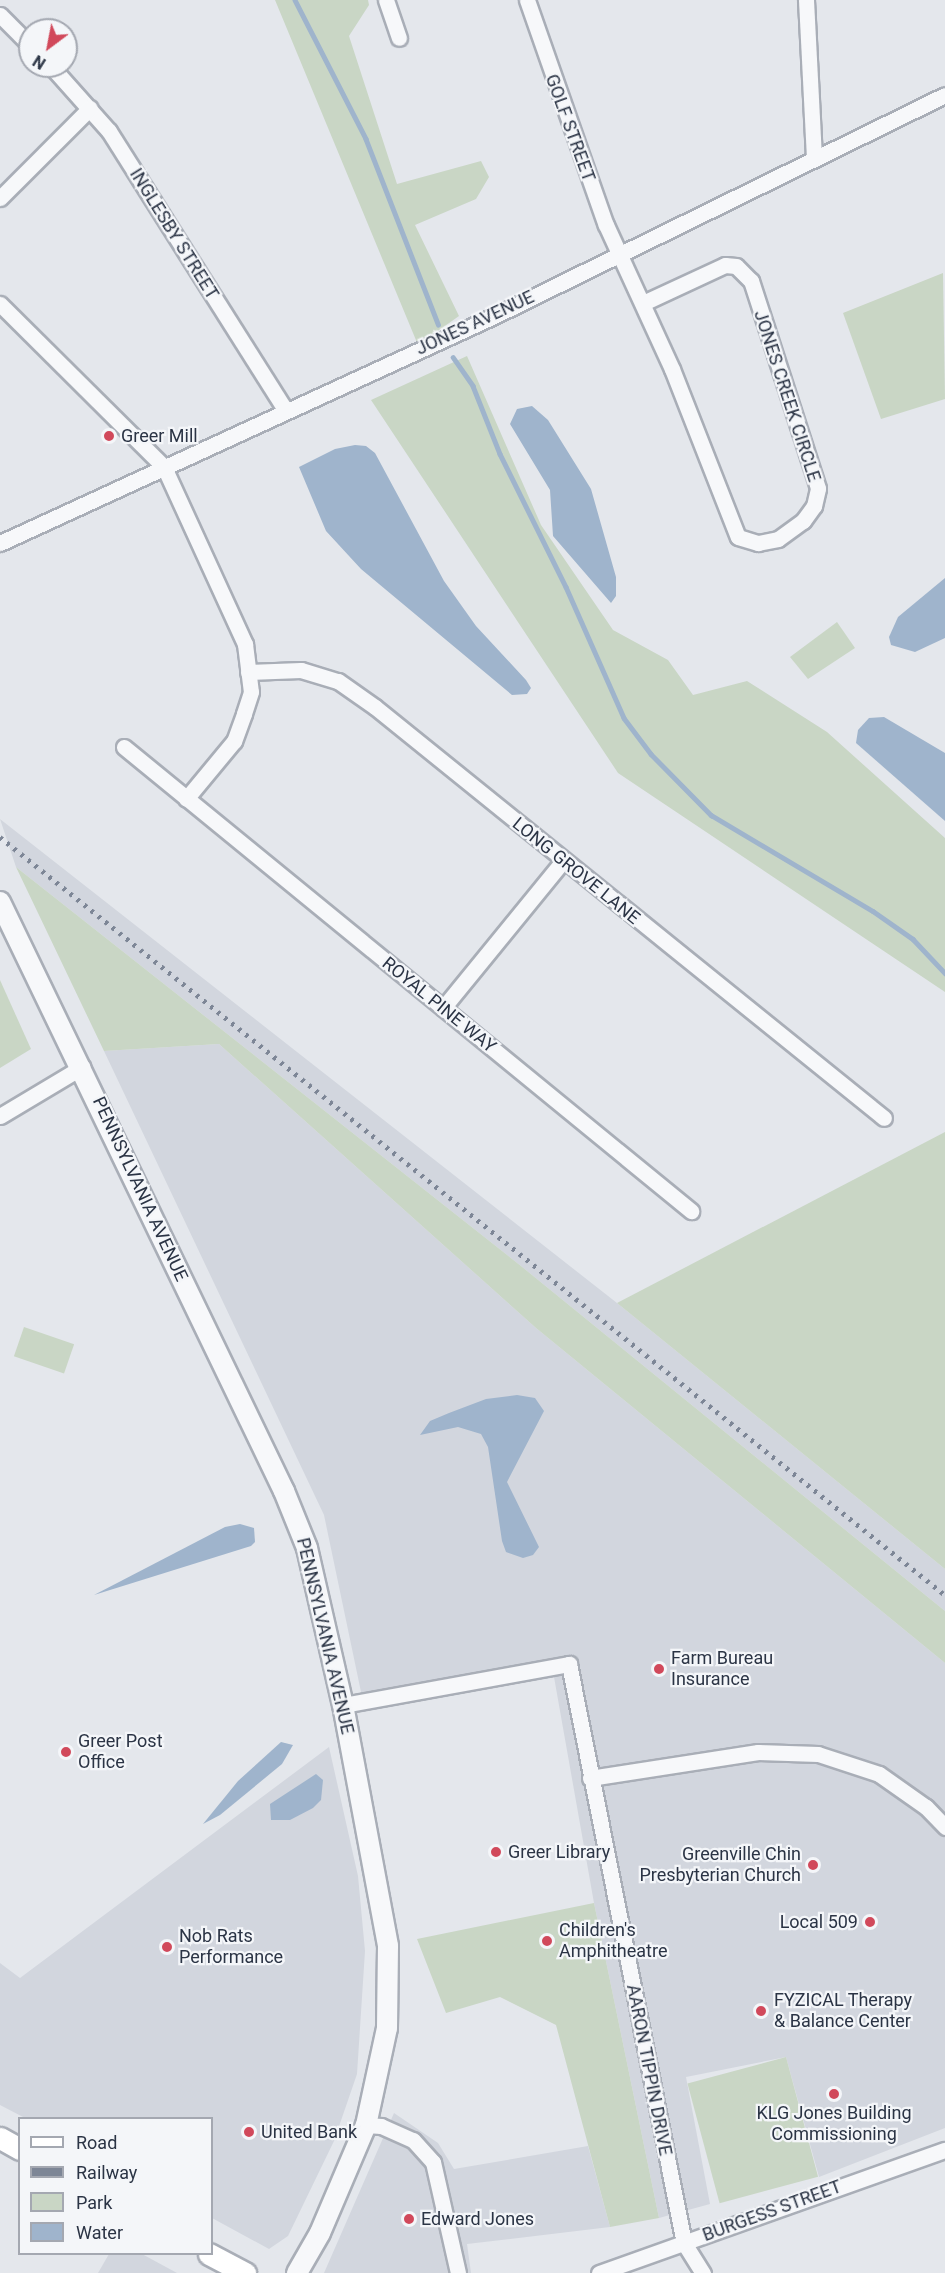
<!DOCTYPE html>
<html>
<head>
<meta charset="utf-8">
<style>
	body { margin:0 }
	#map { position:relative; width:945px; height:2273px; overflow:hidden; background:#e4e7ec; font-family:Roboto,sans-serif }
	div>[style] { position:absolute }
	.built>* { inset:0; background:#d2d6de }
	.green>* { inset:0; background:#c9d6c5; transform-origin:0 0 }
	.water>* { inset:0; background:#9fb4cc }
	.stream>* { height:4.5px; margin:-2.25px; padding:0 2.25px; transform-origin:2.25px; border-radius:2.25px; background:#9fb4cc }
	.roads { filter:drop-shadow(2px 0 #a9aeb7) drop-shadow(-2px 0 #a9aeb7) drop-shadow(0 2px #a9aeb7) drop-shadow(0 -2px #a9aeb7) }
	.minor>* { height:15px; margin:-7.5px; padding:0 7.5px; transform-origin:7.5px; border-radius:7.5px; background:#f7f8fa }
	.tertiary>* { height:20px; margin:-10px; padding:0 10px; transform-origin:10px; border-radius:10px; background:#f7f8fa }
	.secondary>* { height:21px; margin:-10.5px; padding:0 10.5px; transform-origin:10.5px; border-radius:10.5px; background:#fff }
	.rail>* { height:4.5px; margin-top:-2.25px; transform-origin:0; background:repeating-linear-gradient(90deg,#7d8696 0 3px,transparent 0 9px) }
	.dots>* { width:16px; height:16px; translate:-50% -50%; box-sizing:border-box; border:3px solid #f4f6f9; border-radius:50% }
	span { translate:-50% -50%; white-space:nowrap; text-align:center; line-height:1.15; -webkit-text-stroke:4.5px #f4f6f9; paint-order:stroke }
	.street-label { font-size:18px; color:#2b3445 }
	.poi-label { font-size:18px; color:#2b3445 }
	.left { translate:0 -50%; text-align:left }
	.right { translate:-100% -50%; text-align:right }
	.legend { position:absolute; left:18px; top:2117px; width:195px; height:138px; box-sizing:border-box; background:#f4f6f9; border:2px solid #a4a8b1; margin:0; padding:8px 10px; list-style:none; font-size:18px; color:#2b3445 }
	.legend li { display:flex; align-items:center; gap:12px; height:30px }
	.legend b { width:30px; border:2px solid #a4a8b1 }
	.north { position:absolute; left:18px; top:18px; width:60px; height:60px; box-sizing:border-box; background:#f4f6f9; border:2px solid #a4a8b1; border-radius:50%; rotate:212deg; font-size:16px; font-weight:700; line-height:24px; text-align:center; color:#2b3445 }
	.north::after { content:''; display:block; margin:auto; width:21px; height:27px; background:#d1495b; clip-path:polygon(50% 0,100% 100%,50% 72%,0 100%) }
</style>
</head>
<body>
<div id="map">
	<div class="built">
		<div style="clip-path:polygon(0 819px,617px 1303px,945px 1569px,945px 1611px,521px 1266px,16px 867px)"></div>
		<div style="clip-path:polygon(219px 1044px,536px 1328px,945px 1663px,945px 2128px,819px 2177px,786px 2057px,686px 2077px,710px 2204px,659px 2218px,594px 1903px,554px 1677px,365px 1711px,324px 1515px,104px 1051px)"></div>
		<div style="clip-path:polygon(329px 1747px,358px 1876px,365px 1951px,357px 2074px,334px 2141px,288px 2236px,269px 2249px,212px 2218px,212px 2118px,25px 2118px,0 2105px,0 1963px,20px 1978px)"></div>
		<div style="clip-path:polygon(394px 2113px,438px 2143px,454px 2169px,588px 2146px,610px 2227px,467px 2244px,471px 2273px,324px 2273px)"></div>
		<div style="clip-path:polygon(109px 2254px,142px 2254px,177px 2273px,98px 2273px)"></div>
	</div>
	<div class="green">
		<div style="clip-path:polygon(275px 0,368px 0,369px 5px,349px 36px,397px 184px,481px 161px,489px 177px,476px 199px,415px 225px,459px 316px,418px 345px)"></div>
		<div style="clip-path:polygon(943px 273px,945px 399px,881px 419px,843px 313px)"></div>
		<div style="clip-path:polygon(467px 356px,541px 525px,613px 630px,668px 660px,693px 695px,747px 681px,827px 732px,945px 838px,945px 992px,618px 773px,371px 400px)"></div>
		<div style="clip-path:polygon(837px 622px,855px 648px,808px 679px,790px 657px)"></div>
		<div style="clip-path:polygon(16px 867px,521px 1266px,945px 1611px,945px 1663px,536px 1328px,219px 1044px,104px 1051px)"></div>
		<div style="clip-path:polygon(0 980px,31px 1049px,0 1068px)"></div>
		<div style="clip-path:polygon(945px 1132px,945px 1569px,617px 1303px)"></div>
		<div style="left:24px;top:1327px;width:53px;height:31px;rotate:19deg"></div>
		<div style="clip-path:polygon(594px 1903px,659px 2218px,610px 2227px,556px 2025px,500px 1997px,446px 2013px,417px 1939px)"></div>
		<div style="left:786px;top:2057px;width:124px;height:102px;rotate:75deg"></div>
	</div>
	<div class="water">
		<div style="clip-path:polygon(532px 406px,548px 420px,591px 489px,616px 577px,616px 596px,611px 603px,553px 536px,550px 490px,510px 424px,517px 409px)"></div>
		<div style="clip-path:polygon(355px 445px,366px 446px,375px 453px,444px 581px,476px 626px,526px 680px,531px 688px,527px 694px,512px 695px,361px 569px,326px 531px,299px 467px,335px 449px)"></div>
		<div style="clip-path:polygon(945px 578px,945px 638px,915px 652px,891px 645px,889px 637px,898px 617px)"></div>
		<div style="clip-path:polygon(884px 717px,945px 753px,945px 821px,856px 743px,858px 730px,869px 718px)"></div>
		<div style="clip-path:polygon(517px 1395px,535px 1398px,544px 1411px,507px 1482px,539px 1547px,533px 1555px,523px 1558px,506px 1552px,502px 1541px,488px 1447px,481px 1434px,458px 1427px,420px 1435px,430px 1421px,449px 1413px,486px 1399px)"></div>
		<div style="clip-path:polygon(240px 1524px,254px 1528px,255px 1542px,251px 1546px,94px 1595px,225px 1527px)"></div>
		<div style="clip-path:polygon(281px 1742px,293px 1745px,282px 1764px,220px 1815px,203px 1824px,238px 1781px)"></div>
		<div style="clip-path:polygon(316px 1774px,323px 1780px,321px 1800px,313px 1808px,290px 1820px,271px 1820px,270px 1804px)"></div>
	</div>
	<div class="stream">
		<div style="left:295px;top:0;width:156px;rotate:62.9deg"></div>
		<div style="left:366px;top:139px;width:199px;rotate:68.7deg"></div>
		<div style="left:453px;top:357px;width:35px;rotate:55deg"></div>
		<div style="left:473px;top:386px;width:73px;rotate:68.3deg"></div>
		<div style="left:500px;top:454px;width:148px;rotate:63.6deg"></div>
		<div style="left:566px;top:587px;width:143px;rotate:66.1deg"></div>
		<div style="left:624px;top:718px;width:45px;rotate:53.1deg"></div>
		<div style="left:651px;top:754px;width:86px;rotate:45.5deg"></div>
		<div style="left:711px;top:815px;width:188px;rotate:30.7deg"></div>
		<div style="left:873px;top:911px;width:49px;rotate:35deg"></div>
		<div style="left:913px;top:939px;width:47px;rotate:46.7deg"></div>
	</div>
	<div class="roads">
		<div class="minor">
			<div style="left:386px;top:0;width:40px;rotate:71.1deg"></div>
			<div style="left:527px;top:0;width:238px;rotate:70.7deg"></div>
			<div style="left:606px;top:225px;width:158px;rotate:65.4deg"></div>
			<div style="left:672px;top:369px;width:180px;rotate:68.6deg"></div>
			<div style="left:738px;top:537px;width:21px;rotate:17deg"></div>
			<div style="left:758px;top:543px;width:20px;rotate:-11deg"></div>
			<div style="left:778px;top:539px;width:31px;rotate:-36deg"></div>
			<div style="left:803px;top:521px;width:19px;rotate:-54deg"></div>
			<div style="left:814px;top:506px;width:18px;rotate:-77deg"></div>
			<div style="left:818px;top:488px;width:218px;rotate:-107.9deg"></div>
			<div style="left:751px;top:281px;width:21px;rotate:-135deg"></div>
			<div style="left:736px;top:266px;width:11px;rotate:-175deg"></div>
			<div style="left:725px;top:265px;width:90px;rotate:155.1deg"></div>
			<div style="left:806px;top:0;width:159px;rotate:87.1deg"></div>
			<div style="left:0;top:15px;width:42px;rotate:45deg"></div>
			<div style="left:51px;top:66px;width:87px;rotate:48.3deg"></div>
			<div style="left:109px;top:131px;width:331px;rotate:57.7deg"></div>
			<div style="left:0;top:198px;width:127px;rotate:-45deg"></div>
			<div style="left:0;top:304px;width:231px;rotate:44.8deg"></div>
			<div style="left:164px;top:467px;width:195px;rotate:65.4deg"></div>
			<div style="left:245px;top:644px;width:48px;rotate:82.9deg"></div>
			<div style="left:251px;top:692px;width:23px;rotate:108deg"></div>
			<div style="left:244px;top:714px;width:29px;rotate:110deg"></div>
			<div style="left:234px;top:741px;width:75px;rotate:129.6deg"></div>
			<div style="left:0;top:543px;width:544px;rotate:-24.68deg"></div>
			<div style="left:494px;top:316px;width:502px;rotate:-26.11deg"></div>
			<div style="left:248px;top:672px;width:53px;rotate:-2.2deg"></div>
			<div style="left:301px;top:670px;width:39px;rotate:17deg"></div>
			<div style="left:338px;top:681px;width:45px;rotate:35.1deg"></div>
			<div style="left:375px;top:707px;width:654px;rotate:38.92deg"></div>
			<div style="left:124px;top:747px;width:733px;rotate:39.29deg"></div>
			<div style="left:443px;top:1008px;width:190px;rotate:-50.8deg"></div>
			<div style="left:0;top:1116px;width:96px;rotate:-30.9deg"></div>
			<div style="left:343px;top:1705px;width:230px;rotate:-10.3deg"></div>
			<div style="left:569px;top:1664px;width:590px;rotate:78.77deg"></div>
			<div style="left:684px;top:2243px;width:36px;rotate:58deg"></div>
			<div style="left:590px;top:1778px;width:170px;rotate:-8.8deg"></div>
			<div style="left:758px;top:1752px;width:60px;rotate:1.9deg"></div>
			<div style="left:818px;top:1754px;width:64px;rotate:18.2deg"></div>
			<div style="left:879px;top:1774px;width:57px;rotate:35.1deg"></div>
			<div style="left:926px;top:1807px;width:28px;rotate:46deg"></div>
			<div style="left:366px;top:2125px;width:15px;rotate:4deg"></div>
			<div style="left:381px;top:2126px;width:35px;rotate:24deg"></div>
			<div style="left:413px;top:2140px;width:30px;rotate:48deg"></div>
			<div style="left:433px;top:2162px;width:114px;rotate:77.3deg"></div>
			<div style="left:599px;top:2273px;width:367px;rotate:-19.6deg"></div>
		</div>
		<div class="tertiary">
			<div style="left:0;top:902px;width:654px;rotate:64.26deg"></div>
			<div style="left:284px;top:1491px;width:61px;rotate:68deg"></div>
			<div style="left:307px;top:1548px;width:161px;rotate:77.1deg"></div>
			<div style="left:343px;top:1705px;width:245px;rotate:79.4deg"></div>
			<div style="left:388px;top:1946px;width:82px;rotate:90.7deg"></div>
			<div style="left:387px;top:2028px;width:99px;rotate:102.2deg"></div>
			<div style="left:366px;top:2125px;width:117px;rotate:113.1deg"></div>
			<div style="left:320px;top:2233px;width:46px;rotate:119.9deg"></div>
		</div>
		<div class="secondary">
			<div style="left:0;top:2138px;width:23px;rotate:29deg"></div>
			<div style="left:209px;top:2254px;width:41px;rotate:27.8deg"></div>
		</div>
	</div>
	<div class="rail">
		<div style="left:0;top:837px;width:1211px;rotate:38.73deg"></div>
	</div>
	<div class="dots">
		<div style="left:109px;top:436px;background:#d1495b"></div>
		<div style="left:659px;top:1669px;background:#d1495b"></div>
		<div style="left:66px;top:1752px;background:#d1495b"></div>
		<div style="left:496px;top:1852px;background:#d1495b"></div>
		<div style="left:813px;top:1865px;background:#d1495b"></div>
		<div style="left:870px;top:1922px;background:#d1495b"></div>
		<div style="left:547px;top:1941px;background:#d1495b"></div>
		<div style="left:167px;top:1947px;background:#d1495b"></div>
		<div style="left:761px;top:2011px;background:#d1495b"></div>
		<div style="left:834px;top:2094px;background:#d1495b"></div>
		<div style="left:249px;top:2132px;background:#d1495b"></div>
		<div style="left:409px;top:2219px;background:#d1495b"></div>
	</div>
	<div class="street-label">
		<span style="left:570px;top:128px;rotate:70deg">GOLF STREET</span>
		<span style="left:174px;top:234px;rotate:58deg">INGLESBY STREET</span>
		<span style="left:475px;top:323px;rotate:-25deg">JONES AVENUE</span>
		<span style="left:787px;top:396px;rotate:72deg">JONES CREEK CIRCLE</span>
		<span style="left:576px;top:871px;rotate:39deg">LONG GROVE LANE</span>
		<span style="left:439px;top:1005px;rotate:39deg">ROYAL PINE WAY</span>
		<span style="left:140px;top:1189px;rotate:65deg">PENNSYLVANIA AVENUE</span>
		<span style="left:325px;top:1636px;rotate:77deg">PENNSYLVANIA AVENUE</span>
		<span style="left:649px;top:2070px;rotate:79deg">AARON TIPPIN DRIVE</span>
		<span style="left:772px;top:2211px;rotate:-20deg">BURGESS STREET</span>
	</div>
	<div class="poi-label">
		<span class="left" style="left:121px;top:436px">Greer Mill</span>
		<span class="left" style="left:671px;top:1669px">Farm Bureau<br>Insurance</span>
		<span class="left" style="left:78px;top:1752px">Greer Post<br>Office</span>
		<span class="left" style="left:508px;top:1852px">Greer Library</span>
		<span class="right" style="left:801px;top:1865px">Greenville Chin<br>Presbyterian Church</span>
		<span class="right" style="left:858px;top:1922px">Local 509</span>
		<span class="left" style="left:559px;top:1941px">Children's<br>Amphitheatre</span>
		<span class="left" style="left:179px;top:1947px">Nob Rats<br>Performance</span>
		<span class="left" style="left:774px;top:2011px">FYZICAL Therapy<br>&amp; Balance Center</span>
		<span style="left:834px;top:2124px">KLG Jones Building<br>Commissioning</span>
		<span class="left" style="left:261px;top:2132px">United Bank</span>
		<span class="left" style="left:421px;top:2219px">Edward Jones</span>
	</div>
	<ul class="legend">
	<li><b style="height:8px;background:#fff"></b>Road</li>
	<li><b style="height:8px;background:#7d8696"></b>Railway</li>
	<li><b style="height:16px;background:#c9d6c5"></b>Park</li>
	<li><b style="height:16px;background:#9fb4cc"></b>Water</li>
	</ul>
	<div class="north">N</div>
</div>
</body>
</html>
